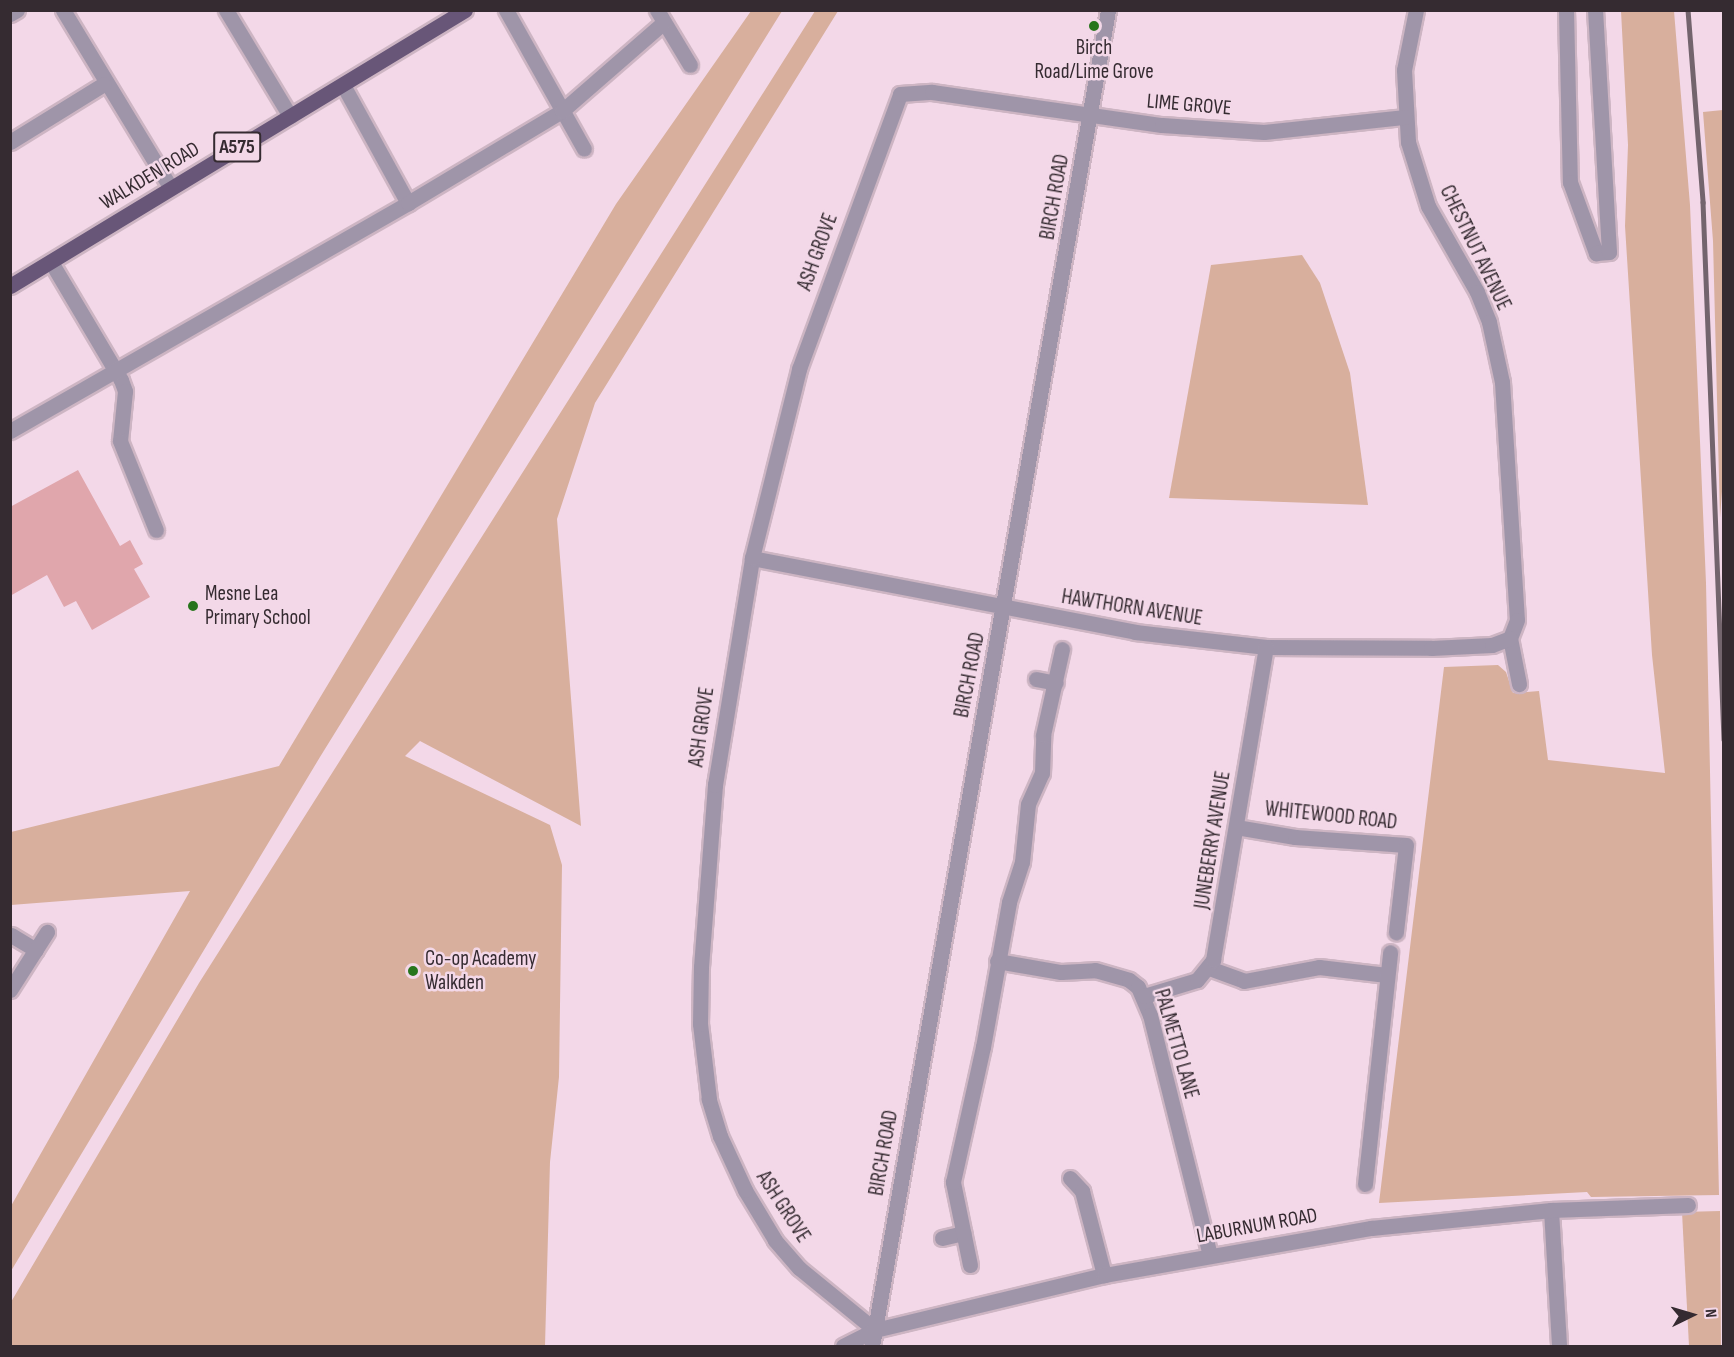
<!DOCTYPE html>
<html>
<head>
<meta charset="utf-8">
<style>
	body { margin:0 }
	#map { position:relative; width:1734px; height:1357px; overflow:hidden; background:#f3d8e8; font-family:"Sofia Sans Condensed",sans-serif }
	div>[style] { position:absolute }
	.green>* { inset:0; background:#d8af9d }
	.building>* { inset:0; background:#e0a6ac }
	.roads { filter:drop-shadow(2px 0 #cdb5c3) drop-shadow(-2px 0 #cdb5c3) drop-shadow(0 2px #cdb5c3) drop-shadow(0 -2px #cdb5c3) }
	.minor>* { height:15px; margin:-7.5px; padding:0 7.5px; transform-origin:7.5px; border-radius:7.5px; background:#9f95a9 }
	.major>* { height:15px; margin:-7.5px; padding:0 7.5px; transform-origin:7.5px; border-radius:7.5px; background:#685678 }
	.rail>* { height:4.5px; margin:-2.25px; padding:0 2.25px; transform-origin:2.25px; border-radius:2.25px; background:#73646d }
	.dots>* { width:16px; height:16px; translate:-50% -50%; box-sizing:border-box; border:3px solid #f3d8e8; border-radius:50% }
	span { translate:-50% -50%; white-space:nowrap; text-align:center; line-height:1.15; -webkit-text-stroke:5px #f3d8e8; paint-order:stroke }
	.shield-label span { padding:2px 4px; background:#f3d8e8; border:2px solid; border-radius:4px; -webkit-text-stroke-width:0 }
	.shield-label { font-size:20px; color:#352b31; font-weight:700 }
	.poi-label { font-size:21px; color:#352b31 }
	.left { translate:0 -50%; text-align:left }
	.street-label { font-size:21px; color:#352b31 }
	.frame { position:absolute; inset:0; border:12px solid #352b31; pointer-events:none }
	.north { position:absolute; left:1662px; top:1285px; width:60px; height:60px; -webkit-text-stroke:4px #f3d8e8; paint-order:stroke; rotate:85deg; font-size:16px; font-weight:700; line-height:24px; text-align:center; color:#352b31 }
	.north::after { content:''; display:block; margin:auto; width:21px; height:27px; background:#352b31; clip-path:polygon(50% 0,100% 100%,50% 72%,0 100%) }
</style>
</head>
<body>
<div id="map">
	<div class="green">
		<div style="clip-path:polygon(751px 11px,782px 11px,320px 757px,11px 1271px,11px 1206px,190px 891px,11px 905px,11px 832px,279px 766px,616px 204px)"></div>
		<div style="clip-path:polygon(815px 11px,838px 11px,595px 403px,557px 519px,581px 826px,420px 741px,405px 756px,550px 825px,562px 865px,559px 1077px,550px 1162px,545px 1346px,11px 1346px,11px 1302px,199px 983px)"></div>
		<div style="clip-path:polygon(1621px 11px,1674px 11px,1690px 205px,1706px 583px,1719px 1195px,1591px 1197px,1587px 1192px,1379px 1203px,1444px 667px,1498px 665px,1506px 672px,1513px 693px,1539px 691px,1548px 760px,1665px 773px,1652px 655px,1625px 226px,1628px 145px)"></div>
		<div style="clip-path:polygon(1723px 110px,1724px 465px,1720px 518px,1713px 241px,1703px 112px)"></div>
		<div style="clip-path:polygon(1302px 255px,1320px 283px,1350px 373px,1368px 505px,1169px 498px,1211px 265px)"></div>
		<div style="clip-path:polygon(1720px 1211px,1721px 1346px,1689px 1346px,1682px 1212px)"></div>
	</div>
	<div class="building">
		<div style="clip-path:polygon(78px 470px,120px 546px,130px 540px,143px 564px,134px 569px,150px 597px,92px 630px,76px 601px,64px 607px,47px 575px,10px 596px,10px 507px)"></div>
	</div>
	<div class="roads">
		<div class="minor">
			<div style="left:63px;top:10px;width:207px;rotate:58.8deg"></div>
			<div style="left:226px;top:10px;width:124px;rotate:58.9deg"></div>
			<div style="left:506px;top:10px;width:159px;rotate:60.7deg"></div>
			<div style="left:657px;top:10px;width:64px;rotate:59deg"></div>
			<div style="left:1416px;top:10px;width:61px;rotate:101.3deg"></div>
			<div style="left:1404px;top:70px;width:72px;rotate:86.8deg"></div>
			<div style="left:1408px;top:142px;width:67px;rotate:72.6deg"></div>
			<div style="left:1428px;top:206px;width:99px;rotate:60.3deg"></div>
			<div style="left:1477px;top:292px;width:32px;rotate:68deg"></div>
			<div style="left:1489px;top:322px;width:61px;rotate:77.8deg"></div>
			<div style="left:1502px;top:382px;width:238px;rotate:86.4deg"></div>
			<div style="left:1517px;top:620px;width:19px;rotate:111deg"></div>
			<div style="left:1510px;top:638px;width:47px;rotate:78.9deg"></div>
			<div style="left:1566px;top:10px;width:172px;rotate:88.7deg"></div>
			<div style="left:1570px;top:182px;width:76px;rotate:69.9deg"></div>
			<div style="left:1596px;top:253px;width:13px;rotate:-4deg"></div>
			<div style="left:1609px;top:252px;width:242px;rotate:-93.3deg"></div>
			<div style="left:10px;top:14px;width:8px;rotate:-30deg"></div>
			<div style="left:343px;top:85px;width:135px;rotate:61.2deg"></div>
			<div style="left:10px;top:142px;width:110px;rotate:-31.7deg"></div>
			<div style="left:51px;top:262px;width:137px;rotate:59.3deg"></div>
			<div style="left:121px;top:380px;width:12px;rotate:70deg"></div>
			<div style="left:125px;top:391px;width:50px;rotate:95.7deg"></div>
			<div style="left:120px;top:441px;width:96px;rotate:68deg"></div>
			<div style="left:10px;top:431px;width:459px;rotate:-29.8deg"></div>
			<div style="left:408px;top:203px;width:179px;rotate:-30.9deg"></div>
			<div style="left:562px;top:111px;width:135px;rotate:-41.1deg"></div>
			<div style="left:752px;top:558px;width:390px;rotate:10.9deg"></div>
			<div style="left:1135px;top:632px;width:132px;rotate:6.5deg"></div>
			<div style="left:1266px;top:647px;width:165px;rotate:0.3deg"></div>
			<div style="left:1431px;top:648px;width:61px;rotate:-2.8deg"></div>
			<div style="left:1492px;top:645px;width:19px;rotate:-21deg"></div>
			<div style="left:1036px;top:679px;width:20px;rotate:11deg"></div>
			<div style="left:1236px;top:827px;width:60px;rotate:9.6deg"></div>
			<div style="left:1295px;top:837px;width:111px;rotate:4.1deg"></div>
			<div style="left:1406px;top:845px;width:88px;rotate:96.6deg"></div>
			<div style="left:11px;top:935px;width:29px;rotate:31deg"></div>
			<div style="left:997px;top:961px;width:65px;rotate:9.8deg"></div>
			<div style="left:1061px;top:972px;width:34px;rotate:-3deg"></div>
			<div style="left:1095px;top:970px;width:35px;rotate:16deg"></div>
			<div style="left:1129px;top:980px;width:11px;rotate:38deg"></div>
			<div style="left:1138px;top:987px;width:30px;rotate:67deg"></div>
			<div style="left:1150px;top:1015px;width:247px;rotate:76deg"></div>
			<div style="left:1209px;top:968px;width:37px;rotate:20deg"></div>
			<div style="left:1244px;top:981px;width:76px;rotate:-10.6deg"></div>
			<div style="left:1319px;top:967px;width:68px;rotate:6.7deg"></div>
			<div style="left:10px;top:990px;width:69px;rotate:-57.5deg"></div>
			<div style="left:1144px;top:996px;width:55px;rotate:-16.8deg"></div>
			<div style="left:1197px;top:980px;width:26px;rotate:-51deg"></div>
			<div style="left:1213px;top:960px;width:317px;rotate:-80.4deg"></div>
			<div style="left:1070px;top:1178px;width:18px;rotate:47deg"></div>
			<div style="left:1082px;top:1191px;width:87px;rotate:75.3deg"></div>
			<div style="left:1365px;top:1184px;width:233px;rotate:-83.8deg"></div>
			<div style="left:1551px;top:1210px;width:136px;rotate:86.6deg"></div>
			<div style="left:942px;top:1238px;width:22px;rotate:-13deg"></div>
			<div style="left:970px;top:1265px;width:85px;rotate:-101.6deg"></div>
			<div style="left:953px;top:1182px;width:138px;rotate:-77.5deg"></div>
			<div style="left:983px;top:1047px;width:147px;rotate:-79.8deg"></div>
			<div style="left:1009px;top:902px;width:42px;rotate:-72deg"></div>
			<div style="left:1022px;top:862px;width:58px;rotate:-84.1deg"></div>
			<div style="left:1028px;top:804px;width:34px;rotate:-66deg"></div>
			<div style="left:1042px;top:773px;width:38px;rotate:-88deg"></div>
			<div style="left:1043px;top:735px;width:88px;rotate:-77.5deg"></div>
			<div style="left:875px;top:1330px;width:98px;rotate:-140.8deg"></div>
			<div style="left:799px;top:1268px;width:37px;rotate:-131deg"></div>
			<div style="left:775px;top:1240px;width:58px;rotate:-121deg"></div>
			<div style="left:745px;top:1190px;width:60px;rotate:-114.8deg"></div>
			<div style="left:720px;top:1136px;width:39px;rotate:-107deg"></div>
			<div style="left:709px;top:1099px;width:76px;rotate:-96.8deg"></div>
			<div style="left:700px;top:1024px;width:57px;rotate:-89deg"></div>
			<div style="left:701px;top:967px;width:183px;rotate:-85.6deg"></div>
			<div style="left:715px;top:785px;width:230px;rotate:-80.7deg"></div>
			<div style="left:752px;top:558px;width:195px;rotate:-76deg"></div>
			<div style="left:799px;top:369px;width:293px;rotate:-69.8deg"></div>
			<div style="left:900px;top:94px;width:32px;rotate:-4deg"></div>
			<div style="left:932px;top:92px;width:232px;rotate:8.2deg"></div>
			<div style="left:1162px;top:125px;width:102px;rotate:3.9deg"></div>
			<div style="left:1264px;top:132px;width:142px;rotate:-6.1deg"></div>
			<div style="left:843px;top:1346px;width:36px;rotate:-27deg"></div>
			<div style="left:875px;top:1330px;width:236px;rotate:-13.5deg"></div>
			<div style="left:1104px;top:1275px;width:271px;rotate:-10deg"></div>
			<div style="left:1371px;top:1228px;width:181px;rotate:-5.7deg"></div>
			<div style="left:1551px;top:1210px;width:137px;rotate:-2.1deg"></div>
			<div style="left:872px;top:1346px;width:1357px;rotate:-79.98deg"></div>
		</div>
		<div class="major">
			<div style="left:10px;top:286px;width:532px;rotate:-31.24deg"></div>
		</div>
	</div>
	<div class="rail">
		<div style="left:1688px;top:10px;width:193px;rotate:85.5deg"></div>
		<div style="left:1703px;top:202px;width:538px;rotate:87.76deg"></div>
	</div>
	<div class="dots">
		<div style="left:1094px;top:26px;background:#27751c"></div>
		<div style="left:193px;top:606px;background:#27751c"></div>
		<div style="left:413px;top:971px;background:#27751c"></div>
	</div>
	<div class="shield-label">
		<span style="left:237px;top:147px">A575</span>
	</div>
	<div class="poi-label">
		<span style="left:1094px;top:60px">Birch<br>Road/Lime Grove</span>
		<span class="left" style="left:205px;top:606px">Mesne Lea<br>Primary School</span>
		<span class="left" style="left:425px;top:971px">Co-op Academy<br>Walkden</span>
	</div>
	<div class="street-label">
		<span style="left:1189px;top:105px;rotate:5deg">LIME GROVE</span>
		<span style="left:150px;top:176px;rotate:-31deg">WALKDEN ROAD</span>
		<span style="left:1055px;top:197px;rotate:-80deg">BIRCH ROAD</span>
		<span style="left:1475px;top:248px;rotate:64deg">CHESTNUT AVENUE</span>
		<span style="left:818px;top:252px;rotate:-70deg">ASH GROVE</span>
		<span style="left:1132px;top:608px;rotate:9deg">HAWTHORN AVENUE</span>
		<span style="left:970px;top:675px;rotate:-79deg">BIRCH ROAD</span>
		<span style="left:702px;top:727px;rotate:-82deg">ASH GROVE</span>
		<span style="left:1331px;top:816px;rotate:6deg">WHITEWOOD ROAD</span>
		<span style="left:1213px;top:840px;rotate:-81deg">JUNEBERRY AVENUE</span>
		<span style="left:1176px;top:1044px;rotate:74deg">PALMETTO LANE</span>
		<span style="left:884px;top:1153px;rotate:-80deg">BIRCH ROAD</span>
		<span style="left:783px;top:1207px;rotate:57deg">ASH GROVE</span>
		<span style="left:1257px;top:1226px;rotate:-10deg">LABURNUM ROAD</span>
	</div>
	<div class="frame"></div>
	<div class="north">N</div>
</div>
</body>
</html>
